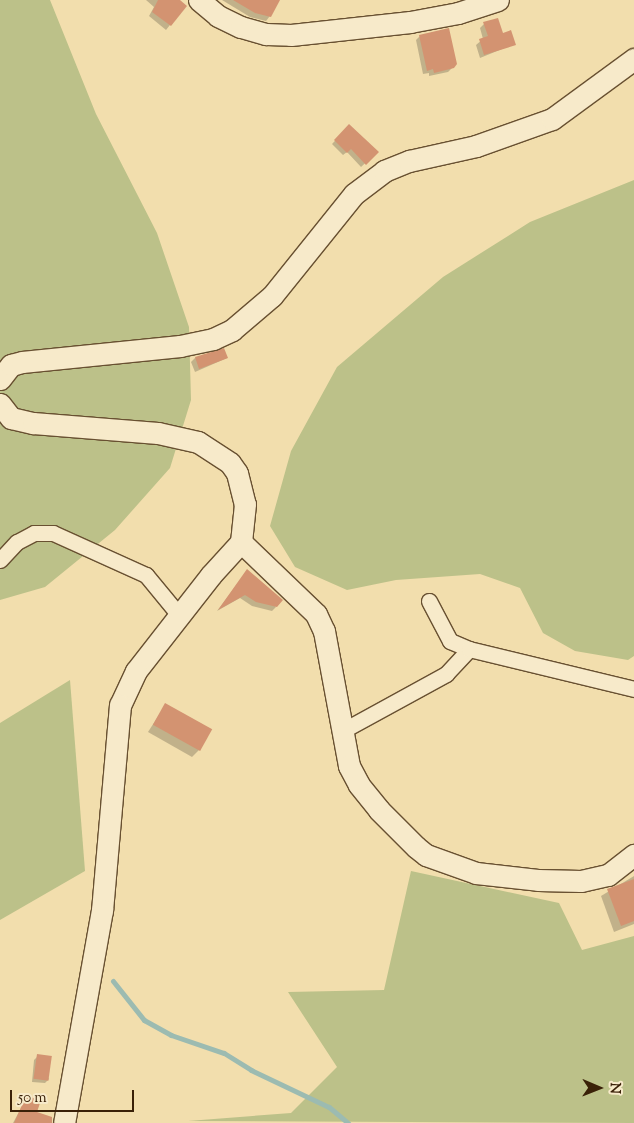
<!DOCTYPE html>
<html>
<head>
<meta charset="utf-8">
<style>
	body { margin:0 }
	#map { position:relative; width:634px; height:1123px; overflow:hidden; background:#f2dead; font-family:"Sorts Mill Goudy",serif }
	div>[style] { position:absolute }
	.green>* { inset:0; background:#bcc189 }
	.shadow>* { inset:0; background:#0003 }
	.stream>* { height:5px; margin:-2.5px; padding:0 2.5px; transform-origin:2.5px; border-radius:2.5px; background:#9cbbb1 }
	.building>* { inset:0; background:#d39371; transform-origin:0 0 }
	.roads { filter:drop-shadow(1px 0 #685031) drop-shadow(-1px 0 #685031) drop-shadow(0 1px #685031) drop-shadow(0 -1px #685031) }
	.street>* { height:15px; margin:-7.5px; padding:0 7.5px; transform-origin:7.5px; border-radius:7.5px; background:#f7eaca }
	.secondary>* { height:21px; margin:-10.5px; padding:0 10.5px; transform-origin:10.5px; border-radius:10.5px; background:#f7eaca }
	span { translate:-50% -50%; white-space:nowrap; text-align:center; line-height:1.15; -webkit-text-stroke:5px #f7eaca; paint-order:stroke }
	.north { position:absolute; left:574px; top:1063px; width:50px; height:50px; -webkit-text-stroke:4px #f7eaca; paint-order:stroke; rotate:91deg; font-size:14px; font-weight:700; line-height:20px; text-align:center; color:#3a2108 }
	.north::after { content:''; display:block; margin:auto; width:18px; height:22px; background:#3a2108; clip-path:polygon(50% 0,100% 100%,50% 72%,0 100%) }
	.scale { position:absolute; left:10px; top:1090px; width:124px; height:22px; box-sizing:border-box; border:2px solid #3a2108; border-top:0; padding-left:6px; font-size:15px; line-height:18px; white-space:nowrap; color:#3a2108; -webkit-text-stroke:4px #f7eaca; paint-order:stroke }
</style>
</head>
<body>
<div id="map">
	<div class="green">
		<div style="clip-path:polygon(0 0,50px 0,96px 114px,157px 233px,189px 327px,191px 400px,170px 468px,115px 530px,45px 587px,0 600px)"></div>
		<div style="clip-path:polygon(634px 180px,634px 656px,628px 660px,575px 651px,543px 633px,520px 588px,480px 574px,396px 580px,347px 590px,295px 567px,270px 526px,291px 451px,337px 367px,443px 277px,530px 222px)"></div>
		<div style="clip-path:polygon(70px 680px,85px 871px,0 920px,0 723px)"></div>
		<div style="clip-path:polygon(411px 871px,559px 903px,582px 950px,634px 936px,634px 1123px,188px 1121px,291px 1113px,337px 1067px,288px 992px,384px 990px)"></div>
	</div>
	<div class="shadow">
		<div style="clip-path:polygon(146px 0,179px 0,185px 6px,166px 30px,149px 16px,154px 7px)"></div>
		<div style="clip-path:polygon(222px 0,270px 0,270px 16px,266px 21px,250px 17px)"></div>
		<div style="clip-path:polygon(484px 24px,502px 35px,514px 44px,480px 58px,476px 45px,483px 39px,480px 28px)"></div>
		<div style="clip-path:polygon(420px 36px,453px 67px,448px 72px,429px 76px,429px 73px,423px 74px,416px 40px)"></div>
		<div style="clip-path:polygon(349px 126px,377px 152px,361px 167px,347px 152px,343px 155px,332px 144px)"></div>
		<div style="clip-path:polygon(195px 358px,227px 358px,195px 372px,191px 362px)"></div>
		<div style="clip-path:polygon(247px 571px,276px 607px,272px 611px,252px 606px,240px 598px,217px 611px)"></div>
		<div style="clip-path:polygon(166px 704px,199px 750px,192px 757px,148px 732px)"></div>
		<div style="clip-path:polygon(634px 876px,634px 924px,614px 932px,601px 896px)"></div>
		<div style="clip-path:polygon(38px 1056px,49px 1079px,45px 1083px,32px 1082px,34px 1060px)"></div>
		<div style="clip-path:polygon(27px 1097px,42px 1123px,13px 1123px)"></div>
	</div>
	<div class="stream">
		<div style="left:113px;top:981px;width:50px;rotate:51.5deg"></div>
		<div style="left:144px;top:1020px;width:31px;rotate:29deg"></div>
		<div style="left:171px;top:1035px;width:56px;rotate:18.8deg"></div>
		<div style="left:224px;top:1053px;width:32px;rotate:32deg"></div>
		<div style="left:251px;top:1070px;width:86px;rotate:25.4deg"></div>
		<div style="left:329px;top:1107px;width:25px;rotate:40deg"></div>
	</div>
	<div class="building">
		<div style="clip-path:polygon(158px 0,180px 0,187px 6px,171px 26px,152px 12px)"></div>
		<div style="clip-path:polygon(233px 0,280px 0,271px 17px,255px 13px)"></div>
		<div style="clip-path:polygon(498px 18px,503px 33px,511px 30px,516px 45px,484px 55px,479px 39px,488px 36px,483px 22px)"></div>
		<div style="clip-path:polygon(449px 28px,457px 64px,454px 68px,434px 73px,433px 69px,427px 71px,419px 35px)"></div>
		<div style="clip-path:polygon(349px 124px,379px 152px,366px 165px,351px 149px,347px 153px,334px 140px)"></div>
		<div style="clip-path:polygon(224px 348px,228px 358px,199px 369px,195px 357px)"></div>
		<div style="clip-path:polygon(247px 569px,283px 600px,277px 607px,256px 602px,245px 595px,218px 610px)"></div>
		<div style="left:165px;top:703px;width:54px;height:25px;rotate:29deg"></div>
		<div style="clip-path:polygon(634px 879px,634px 921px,621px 926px,607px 889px)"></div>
		<div style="left:37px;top:1054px;width:15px;height:25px;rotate:8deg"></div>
		<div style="clip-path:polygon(26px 1096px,41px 1100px,37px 1112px,52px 1117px,52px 1123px,14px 1123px)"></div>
	</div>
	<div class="roads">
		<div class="street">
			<div style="left:0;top:560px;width:25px;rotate:-47deg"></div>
			<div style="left:17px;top:542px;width:19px;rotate:-28deg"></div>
			<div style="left:34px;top:533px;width:19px"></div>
			<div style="left:53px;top:533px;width:102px;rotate:24.3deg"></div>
			<div style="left:146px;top:575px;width:52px;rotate:50.5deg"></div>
			<div style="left:429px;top:601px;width:45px;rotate:62.3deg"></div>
			<div style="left:450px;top:641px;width:21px;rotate:23deg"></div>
			<div style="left:342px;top:731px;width:119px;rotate:-28.7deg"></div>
			<div style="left:446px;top:674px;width:34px;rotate:-47deg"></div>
			<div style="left:469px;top:649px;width:170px;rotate:13.6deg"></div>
		</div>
		<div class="secondary">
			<div style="left:199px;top:0;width:25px;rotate:40deg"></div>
			<div style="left:218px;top:16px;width:25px;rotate:26deg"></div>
			<div style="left:241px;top:27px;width:26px;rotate:16deg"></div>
			<div style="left:266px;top:34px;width:25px;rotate:2deg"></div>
			<div style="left:291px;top:35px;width:120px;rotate:-6.2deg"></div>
			<div style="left:410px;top:22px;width:49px;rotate:-10.6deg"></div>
			<div style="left:458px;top:13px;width:42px;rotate:-18deg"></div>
			<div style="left:0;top:379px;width:18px;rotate:-52deg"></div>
			<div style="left:11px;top:365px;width:11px;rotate:-15deg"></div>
			<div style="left:22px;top:362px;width:159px;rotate:-5.8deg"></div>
			<div style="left:180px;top:346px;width:34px;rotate:-12deg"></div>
			<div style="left:213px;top:339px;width:21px;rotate:-25deg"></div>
			<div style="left:232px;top:330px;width:52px;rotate:-40.4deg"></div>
			<div style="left:272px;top:296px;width:131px;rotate:-51.2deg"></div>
			<div style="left:354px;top:194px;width:38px;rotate:-37deg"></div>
			<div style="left:384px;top:171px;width:27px;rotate:-22deg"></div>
			<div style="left:409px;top:161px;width:69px;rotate:-12.6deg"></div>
			<div style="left:476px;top:146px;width:81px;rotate:-19.6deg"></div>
			<div style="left:552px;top:119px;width:102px;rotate:-36.2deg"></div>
			<div style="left:0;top:404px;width:18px;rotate:52deg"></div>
			<div style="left:11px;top:418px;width:23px;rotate:13deg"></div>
			<div style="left:33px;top:423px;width:125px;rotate:4.6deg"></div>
			<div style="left:158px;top:433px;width:41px;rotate:12.7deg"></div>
			<div style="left:198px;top:442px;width:38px;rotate:33deg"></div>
			<div style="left:230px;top:463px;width:12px;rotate:55deg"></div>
			<div style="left:237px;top:473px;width:32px;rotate:76deg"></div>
			<div style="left:245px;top:504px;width:38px;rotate:96deg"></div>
			<div style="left:241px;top:542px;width:45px;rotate:132.3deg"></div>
			<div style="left:211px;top:575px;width:122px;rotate:128deg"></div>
			<div style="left:136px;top:671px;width:38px;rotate:115deg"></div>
			<div style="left:120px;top:705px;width:206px;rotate:95deg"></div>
			<div style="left:102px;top:910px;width:216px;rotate:100.1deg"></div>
			<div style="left:241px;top:542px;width:104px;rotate:43.8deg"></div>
			<div style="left:316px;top:614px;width:19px;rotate:65deg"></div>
			<div style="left:324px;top:631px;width:137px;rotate:79.5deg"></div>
			<div style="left:349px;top:766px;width:21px;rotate:62deg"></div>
			<div style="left:359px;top:785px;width:32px;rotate:51deg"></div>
			<div style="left:379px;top:810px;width:52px;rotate:45deg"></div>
			<div style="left:416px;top:847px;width:13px;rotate:39deg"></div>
			<div style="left:426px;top:855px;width:53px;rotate:19.8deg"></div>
			<div style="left:476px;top:873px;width:62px;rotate:6.4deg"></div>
			<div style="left:538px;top:880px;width:43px;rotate:1.3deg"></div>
			<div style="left:581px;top:881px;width:28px;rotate:-13deg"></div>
			<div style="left:608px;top:875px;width:33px;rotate:-38deg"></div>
		</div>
	</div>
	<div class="north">N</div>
	<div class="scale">50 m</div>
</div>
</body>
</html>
